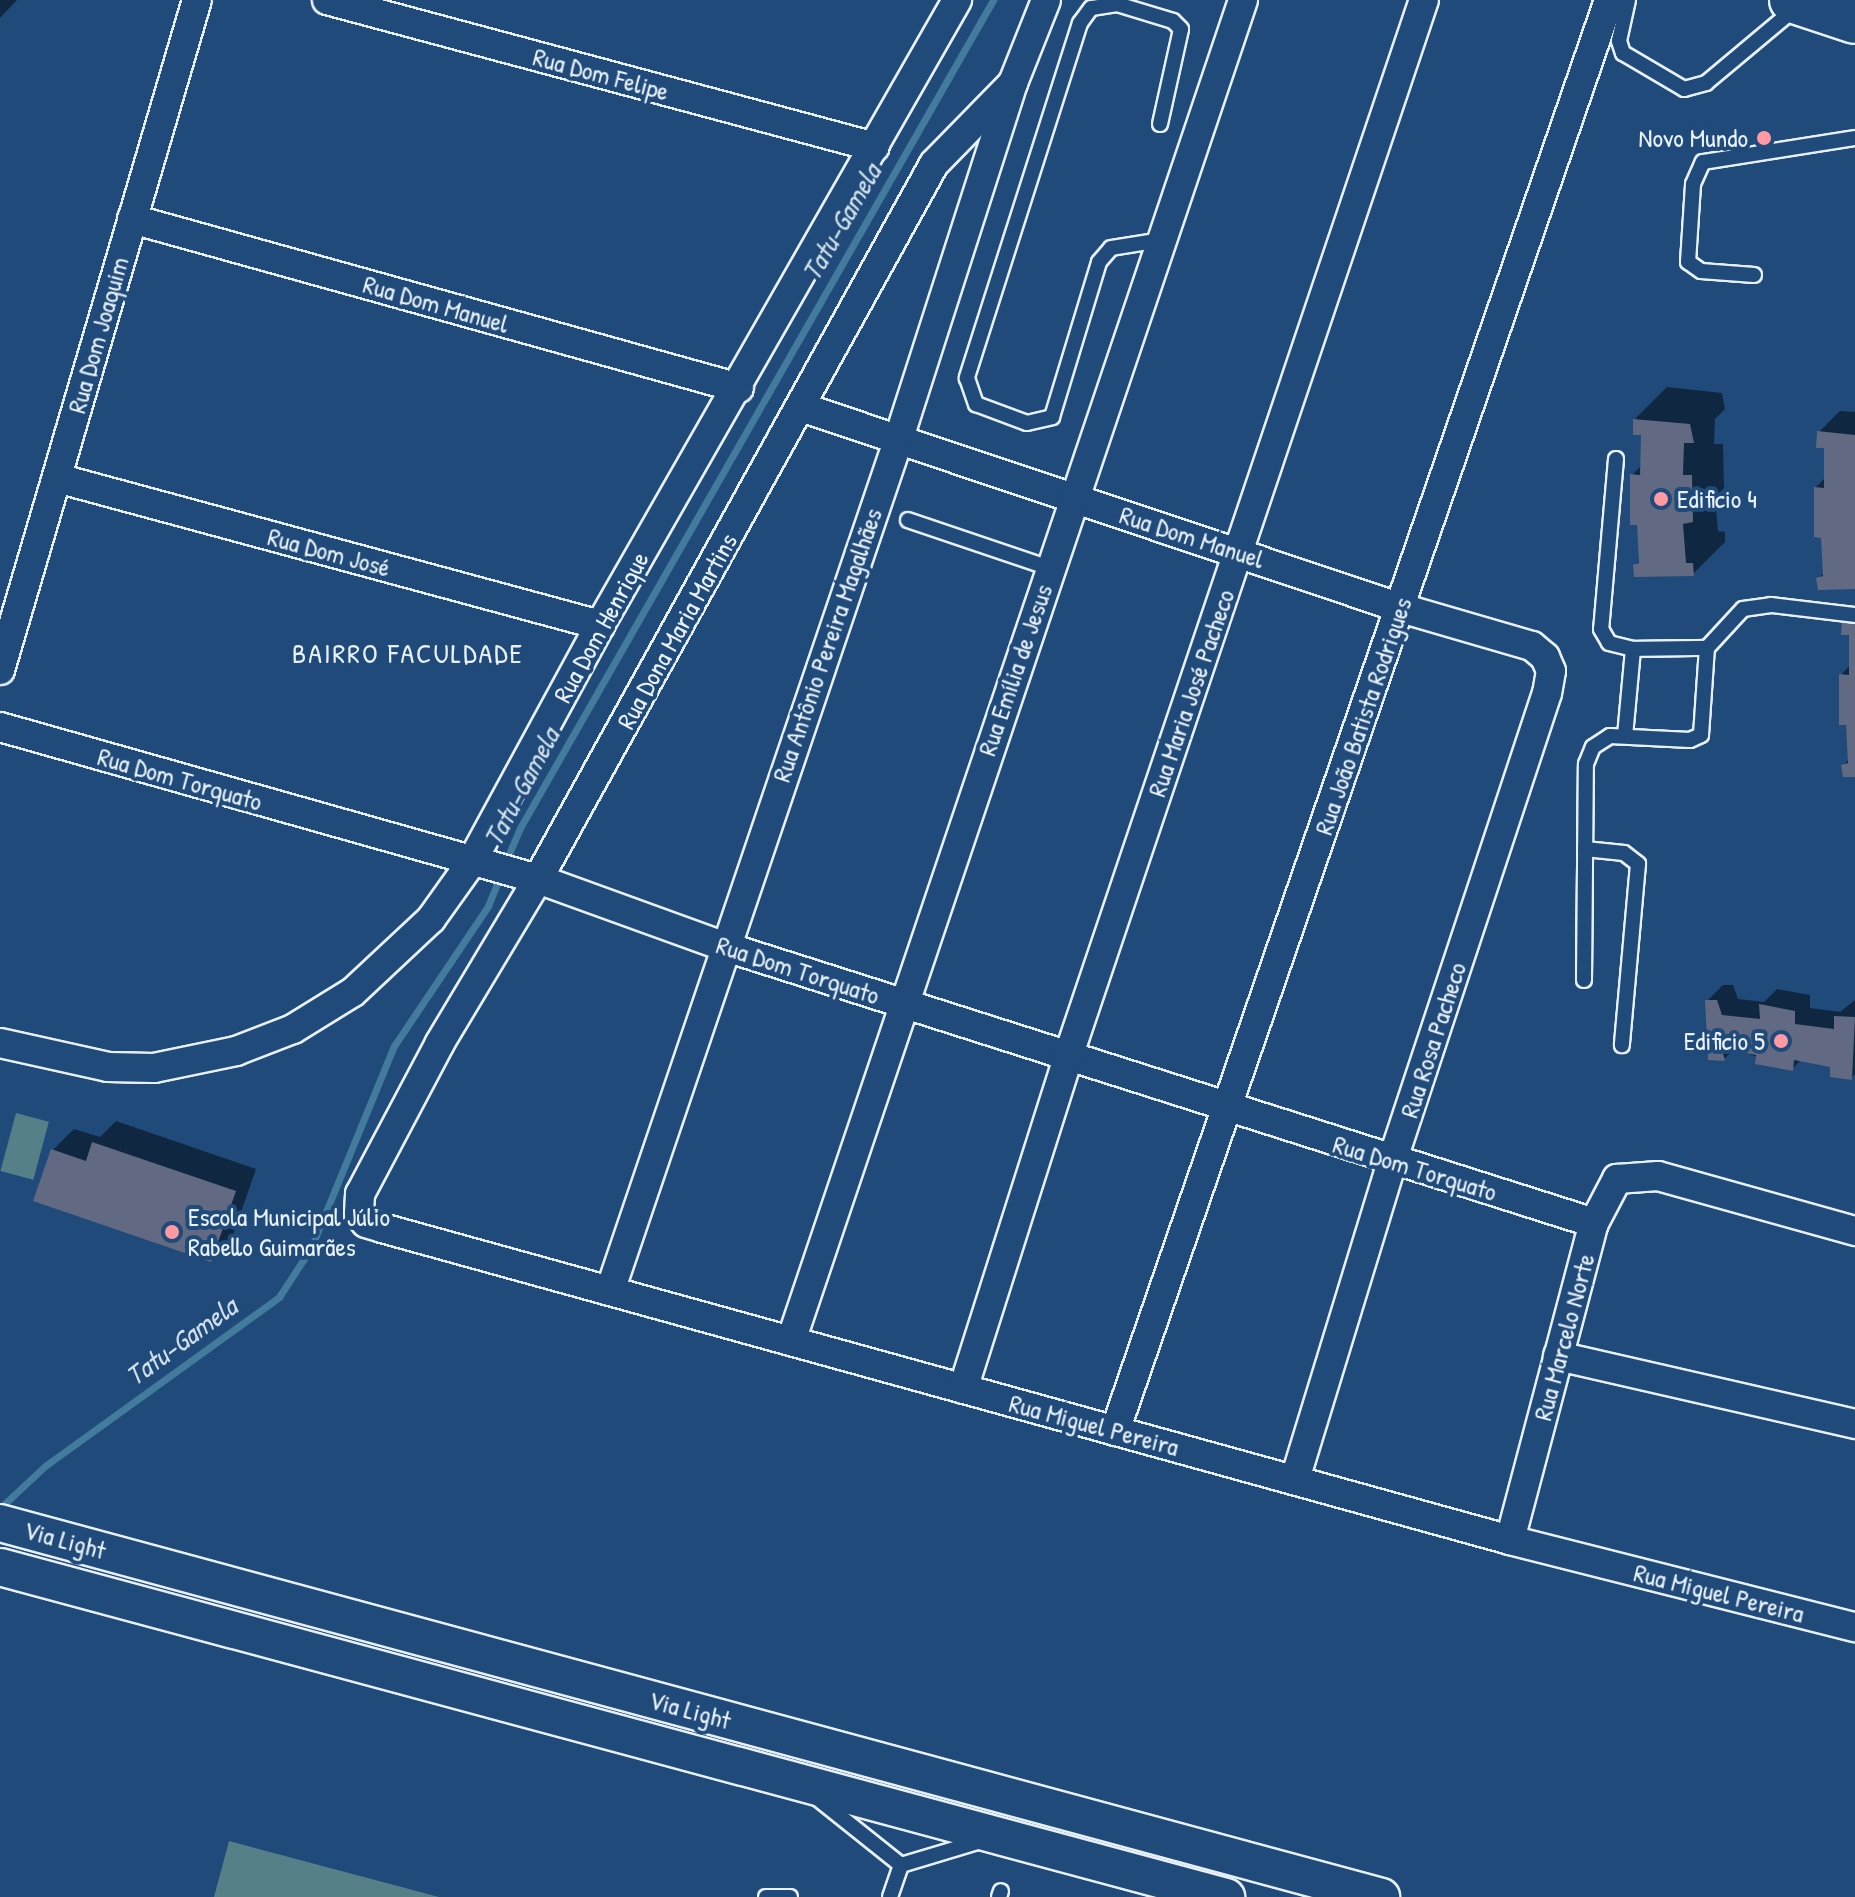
<!DOCTYPE html>
<html>
<head>
<meta charset="utf-8">
<style>
	body { margin:0 }
	#map { position:relative; width:1855px; height:1897px; overflow:hidden; background:#1f4a7a; font-family:"Patrick Hand",sans-serif }
	div>[style] { position:absolute }
	.green>* { inset:0; background:#558088; transform-origin:0 0 }
	.shadow>* { inset:0; background:#0007 }
	.stream>* { height:7px; margin:-3.5px; padding:0 3.5px; transform-origin:3.5px; border-radius:3.5px; background:#437b9c }
	.building>* { inset:0; background:#616a82 }
	.roads { filter:drop-shadow(2px 0 #e8f1f8) drop-shadow(-2px 0 #e8f1f8) drop-shadow(0 2px #e8f1f8) drop-shadow(0 -2px #e8f1f8) }
	.service>* { height:14px; margin:-7px; padding:0 7px; transform-origin:7px; border-radius:7px; background:#1f4a7a }
	.minor>* { height:28px; margin:-14px; padding:0 14px; transform-origin:14px; border-radius:14px; background:#1f4a7a }
	.tertiary>* { height:36px; margin:-18px; padding:0 18px; transform-origin:18px; border-radius:18px; background:#1f4a7a }
	.primary>* { height:44px; margin:-22px; padding:0 22px; transform-origin:22px; border-radius:22px; background:#1f4a7a }
	.dots>* { width:22px; height:22px; translate:-50% -50%; box-sizing:border-box; border:4px solid #1f4a7a; border-radius:50% }
	span { translate:-50% -50%; white-space:nowrap; text-align:center; line-height:1.15; -webkit-text-stroke:8px #1f4a7a; paint-order:stroke }
	.street-label { font-size:26px; color:#e8f1f8 }
	.poi-label { font-size:26px; color:#e8f1f8 }
	.right { translate:-100% -50%; text-align:right }
	.left { translate:0 -50%; text-align:left }
	.water-label { font-size:28px; color:#cfdfea; font-style:italic }
	.neighbourhood-label { font-size:28px; color:#e8f1f8; letter-spacing:2px }
</style>
</head>
<body>
<div id="map">
	<div class="green">
		<div style="left:16px;top:1113px;width:34px;height:60px;rotate:15deg"></div>
		<div style="clip-path:polygon(229px 1841px,439px 1897px,214px 1897px)"></div>
	</div>
	<div class="shadow">
		<div style="clip-path:polygon(0 0,17px 0,0 18px)"></div>
		<div style="clip-path:polygon(1667px 387px,1722px 393px,1725px 409px,1715px 419px,1714px 444px,1723px 444px,1724px 488px,1715px 497px,1718px 531px,1725px 532px,1725px 542px,1693px 574px,1635px 566px,1641px 559px,1632px 475px,1642px 465px,1643px 432px,1635px 419px)"></div>
		<div style="clip-path:polygon(1840px 411px,1855px 412px,1855px 587px,1818px 579px,1825px 572px,1816px 487px,1826px 477px,1826px 446px,1819px 432px)"></div>
		<div style="clip-path:polygon(1855px 608px,1855px 775px,1843px 766px,1849px 759px,1841px 675px,1851px 664px)"></div>
		<div style="clip-path:polygon(1723px 985px,1733px 985px,1738px 999px,1764px 1002px,1777px 989px,1810px 995px,1810px 1008px,1840px 1012px,1855px 1000px,1855px 1074px,1851px 1078px,1832px 1065px,1802px 1059px,1792px 1069px,1734px 1049px,1724px 1059px,1707px 1001px)"></div>
		<div style="clip-path:polygon(116px 1121px,256px 1169px,232px 1238px,211px 1260px,53px 1150px,74px 1129px,100px 1137px)"></div>
	</div>
	<div class="stream">
		<div style="left:506px;top:861px;width:36px;rotate:-67deg"></div>
		<div style="left:520px;top:828px;width:954px;rotate:-60.26deg"></div>
		<div style="left:0;top:1508px;width:62px;rotate:-43deg"></div>
		<div style="left:45px;top:1466px;width:289px;rotate:-35.8deg"></div>
		<div style="left:279px;top:1297px;width:59px;rotate:-56.9deg"></div>
		<div style="left:311px;top:1248px;width:218px;rotate:-67.7deg"></div>
		<div style="left:394px;top:1046px;width:169px;rotate:-56.1deg"></div>
		<div style="left:488px;top:906px;width:31px;rotate:-68deg"></div>
	</div>
	<div class="building">
		<div style="clip-path:polygon(1633px 419px,1690px 424px,1694px 443px,1684px 443px,1683px 475px,1692px 475px,1693px 522px,1683px 524px,1686px 563px,1693px 563px,1694px 576px,1634px 577px,1633px 565px,1639px 563px,1637px 525px,1630px 525px,1630px 474px,1640px 475px,1641px 435px,1633px 435px)"></div>
		<div style="clip-path:polygon(1817px 431px,1855px 435px,1855px 589px,1818px 590px,1816px 578px,1823px 576px,1821px 538px,1814px 537px,1814px 487px,1824px 488px,1824px 448px,1816px 448px)"></div>
		<div style="clip-path:polygon(1842px 619px,1855px 620px,1855px 777px,1843px 777px,1841px 765px,1848px 763px,1846px 725px,1839px 725px,1839px 674px,1849px 675px,1849px 635px,1841px 635px)"></div>
		<div style="clip-path:polygon(1705px 1000px,1717px 1000px,1722px 1015px,1760px 1019px,1759px 1004px,1795px 1011px,1795px 1024px,1834px 1029px,1834px 1016px,1855px 1017px,1852px 1080px,1830px 1077px,1830px 1067px,1794px 1060px,1793px 1071px,1755px 1064px,1756px 1055px,1722px 1049px,1725px 1061px,1708px 1060px)"></div>
		<div style="clip-path:polygon(92px 1142px,236px 1191px,211px 1262px,33px 1201px,51px 1149px,86px 1161px)"></div>
	</div>
	<div class="roads">
		<div class="service">
			<div style="left:1628px;top:0;width:42px;rotate:102.4deg"></div>
			<div style="left:1619px;top:41px;width:13px;rotate:72deg"></div>
			<div style="left:1623px;top:53px;width:71px;rotate:30.5deg"></div>
			<div style="left:1684px;top:89px;width:23px;rotate:-15deg"></div>
			<div style="left:1706px;top:83px;width:119px;rotate:-39.9deg"></div>
			<div style="left:1160px;top:124px;width:97px;rotate:-77.5deg"></div>
			<div style="left:1181px;top:29px;width:11px;rotate:-135deg"></div>
			<div style="left:1173px;top:21px;width:59px;rotate:-163.1deg"></div>
			<div style="left:1117px;top:4px;width:26px;rotate:171deg"></div>
			<div style="left:1091px;top:8px;width:19px;rotate:126deg"></div>
			<div style="left:1080px;top:23px;width:373px;rotate:107.7deg"></div>
			<div style="left:967px;top:378px;width:28px;rotate:71deg"></div>
			<div style="left:976px;top:404px;width:54px;rotate:20.4deg"></div>
			<div style="left:1027px;top:423px;width:26px;rotate:-13deg"></div>
			<div style="left:1052px;top:417px;width:162px;rotate:-73.1deg"></div>
			<div style="left:1099px;top:262px;width:18px;rotate:-49deg"></div>
			<div style="left:1111px;top:248px;width:51px;rotate:-9.1deg"></div>
			<div style="left:1754px;top:275px;width:53px;rotate:-175.7deg"></div>
			<div style="left:1701px;top:271px;width:16px;rotate:-145deg"></div>
			<div style="left:1688px;top:262px;width:78px;rotate:-86.3deg"></div>
			<div style="left:1693px;top:184px;width:24px;rotate:-66deg"></div>
			<div style="left:1703px;top:162px;width:154px;rotate:-9deg"></div>
			<div style="left:1616px;top:459px;width:171px;rotate:95deg"></div>
			<div style="left:1601px;top:629px;width:16px;rotate:60deg"></div>
			<div style="left:1609px;top:643px;width:25px;rotate:14deg"></div>
			<div style="left:908px;top:520px;width:150px;rotate:18.7deg"></div>
			<div style="left:1625px;top:736px;width:87px;rotate:-84.7deg"></div>
			<div style="left:1633px;top:649px;width:74px;rotate:-0.8deg"></div>
			<div style="left:1585px;top:849px;width:39px;rotate:6deg"></div>
			<div style="left:1624px;top:853px;width:18px;rotate:38deg"></div>
			<div style="left:1638px;top:864px;width:182px;rotate:95.1deg"></div>
			<div style="left:1584px;top:980px;width:216px;rotate:-89.5deg"></div>
			<div style="left:1586px;top:764px;width:18px;rotate:-68deg"></div>
			<div style="left:1593px;top:747px;width:20px;rotate:-33deg"></div>
			<div style="left:1610px;top:736px;width:80px;rotate:2.9deg"></div>
			<div style="left:1690px;top:740px;width:12px;rotate:-24deg"></div>
			<div style="left:1701px;top:735px;width:87px;rotate:-86.1deg"></div>
			<div style="left:1707px;top:648px;width:53px;rotate:-47.3deg"></div>
			<div style="left:1743px;top:609px;width:28px;rotate:-8deg"></div>
			<div style="left:1771px;top:605px;width:85px;rotate:6.8deg"></div>
			<div style="left:817px;top:1798px;width:107px;rotate:38.6deg"></div>
			<div style="left:901px;top:1865px;width:84px;rotate:-16.7deg"></div>
			<div style="left:766px;top:1897px;width:24px"></div>
			<div style="left:890px;top:1897px;width:34px;rotate:-71deg"></div>
			<div style="left:999px;top:1897px;width:6px;rotate:-72deg"></div>
		</div>
		<div class="minor">
			<div style="left:327px;top:0;width:567px;rotate:15.02deg"></div>
			<div style="left:1013px;top:83px;width:113px;rotate:134.3deg"></div>
			<div style="left:934px;top:164px;width:817px;rotate:118.98deg"></div>
			<div style="left:538px;top:879px;width:191px;rotate:120.9deg"></div>
			<div style="left:440px;top:1043px;width:171px;rotate:117.9deg"></div>
			<div style="left:360px;top:1194px;width:20px;rotate:93deg"></div>
			<div style="left:359px;top:1214px;width:11px;rotate:52deg"></div>
			<div style="left:366px;top:1223px;width:17px;rotate:17deg"></div>
			<div style="left:382px;top:1228px;width:1170px;rotate:15.46deg"></div>
			<div style="left:1510px;top:1540px;width:356px;rotate:14.2deg"></div>
			<div style="left:132px;top:219px;width:630px;rotate:15.56deg"></div>
			<div style="left:801px;top:407px;width:633px;rotate:18.52deg"></div>
			<div style="left:1401px;top:608px;width:136px;rotate:16.2deg"></div>
			<div style="left:1532px;top:646px;width:17px;rotate:40deg"></div>
			<div style="left:1545px;top:657px;width:15px;rotate:67deg"></div>
			<div style="left:1551px;top:671px;width:22px;rotate:100deg"></div>
			<div style="left:1547px;top:693px;width:494px;rotate:108.3deg"></div>
			<div style="left:1392px;top:1162px;width:332px;rotate:107deg"></div>
			<div style="left:57px;top:478px;width:563px;rotate:15.15deg"></div>
			<div style="left:0;top:670px;width:698px;rotate:-73.62deg"></div>
			<div style="left:0;top:727px;width:559px;rotate:15.78deg"></div>
			<div style="left:538px;top:879px;width:197px;rotate:19.9deg"></div>
			<div style="left:723px;top:946px;width:914px;rotate:17.64deg"></div>
			<div style="left:0;top:1043px;width:111px;rotate:12.5deg"></div>
			<div style="left:108px;top:1067px;width:46px;rotate:1.2deg"></div>
			<div style="left:154px;top:1068px;width:84px;rotate:-11.7deg"></div>
			<div style="left:236px;top:1051px;width:61px;rotate:-21.1deg"></div>
			<div style="left:293px;top:1029px;width:70px;rotate:-31.7deg"></div>
			<div style="left:353px;top:992px;width:107px;rotate:-43.1deg"></div>
			<div style="left:431px;top:919px;width:69px;rotate:-54.5deg"></div>
			<div style="left:471px;top:863px;width:271px;rotate:-61.5deg"></div>
			<div style="left:600px;top:625px;width:720px;rotate:-60.26deg"></div>
			<div style="left:610px;top:1291px;width:901px;rotate:-71.28deg"></div>
			<div style="left:899px;top:438px;width:373px;rotate:-72.2deg"></div>
			<div style="left:1013px;top:83px;width:89px;rotate:-68.3deg"></div>
			<div style="left:791px;top:1341px;width:1415px;rotate:-71.37deg"></div>
			<div style="left:1558px;top:1356px;width:305px;rotate:12.9deg"></div>
			<div style="left:963px;top:1389px;width:348px;rotate:-72.4deg"></div>
			<div style="left:1068px;top:1057px;width:1115px;rotate:-71.39deg"></div>
			<div style="left:1115px;top:1431px;width:1514px;rotate:-70.95deg"></div>
			<div style="left:1510px;top:1540px;width:328px;rotate:-75.2deg"></div>
			<div style="left:1594px;top:1223px;width:50px;rotate:-62.4deg"></div>
			<div style="left:1617px;top:1179px;width:41px;rotate:-4.2deg"></div>
			<div style="left:1658px;top:1176px;width:205px;rotate:15.6deg"></div>
		</div>
		<div class="tertiary">
			<div style="left:0;top:1523px;width:1431px;rotate:15.15deg"></div>
			<div style="left:0;top:1567px;width:1270px;rotate:15.07deg"></div>
		</div>
		<div class="primary">
			<div style="left:1792px;top:0;width:66px;rotate:18.4deg"></div>
		</div>
	</div>
	<div class="dots">
		<div style="left:1764px;top:138px;background:#ff9aa2"></div>
		<div style="left:1661px;top:499px;background:#ff9aa2"></div>
		<div style="left:1781px;top:1041px;background:#ff9aa2"></div>
		<div style="left:172px;top:1232px;background:#ff9aa2"></div>
	</div>
	<div class="street-label">
		<span style="left:601px;top:74px;rotate:15deg">Rua Dom Felipe</span>
		<span style="left:436px;top:304px;rotate:16deg">Rua Dom Manuel</span>
		<span style="left:98px;top:335px;rotate:-74deg">Rua Dom Joaquim</span>
		<span style="left:1192px;top:537px;rotate:18deg">Rua Dom Manuel</span>
		<span style="left:329px;top:552px;rotate:15deg">Rua Dom José</span>
		<span style="left:601px;top:627px;rotate:-61deg">Rua Dom Henrique</span>
		<span style="left:677px;top:631px;rotate:-61deg">Rua Dona Maria Martins</span>
		<span style="left:827px;top:645px;rotate:-71deg">Rua Antônio Pereira Magalhães</span>
		<span style="left:1015px;top:670px;rotate:-71deg">Rua Emília de Jesus</span>
		<span style="left:1191px;top:693px;rotate:-71deg">Rua Maria José Pacheco</span>
		<span style="left:1363px;top:716px;rotate:-71deg">Rua João Batista Rodrigues</span>
		<span style="left:180px;top:779px;rotate:16deg">Rua Dom Torquato</span>
		<span style="left:798px;top:970px;rotate:18deg">Rua Dom Torquato</span>
		<span style="left:1433px;top:1040px;rotate:-72deg">Rua Rosa Pacheco</span>
		<span style="left:1415px;top:1168px;rotate:17deg">Rua Dom Torquato</span>
		<span style="left:1564px;top:1337px;rotate:-75deg">Rua Marcelo Norte</span>
		<span style="left:1094px;top:1425px;rotate:15deg">Rua Miguel Pereira</span>
		<span style="left:65px;top:1540px;rotate:15deg">Via Light</span>
		<span style="left:1719px;top:1593px;rotate:14deg">Rua Miguel Pereira</span>
		<span style="left:690px;top:1710px;rotate:15deg">Via Light</span>
	</div>
	<div class="poi-label">
		<span class="right" style="left:1748px;top:138px">Novo Mundo</span>
		<span class="left" style="left:1677px;top:499px">Edificio 4</span>
		<span class="right" style="left:1765px;top:1041px">Edificio 5</span>
		<span class="left" style="left:188px;top:1232px">Escola Municipal Júlio<br>Rabello Guimarães</span>
	</div>
	<div class="water-label">
		<span style="left:841px;top:222px;rotate:-60deg">Tatu-Gamela</span>
		<span style="left:521px;top:787px;rotate:-62deg">Tatu-Gamela</span>
		<span style="left:181px;top:1341px;rotate:-36deg">Tatu-Gamela</span>
	</div>
	<div class="neighbourhood-label">
		<span style="left:408px;top:653px">BAIRRO FACULDADE</span>
	</div>
</div>
</body>
</html>
